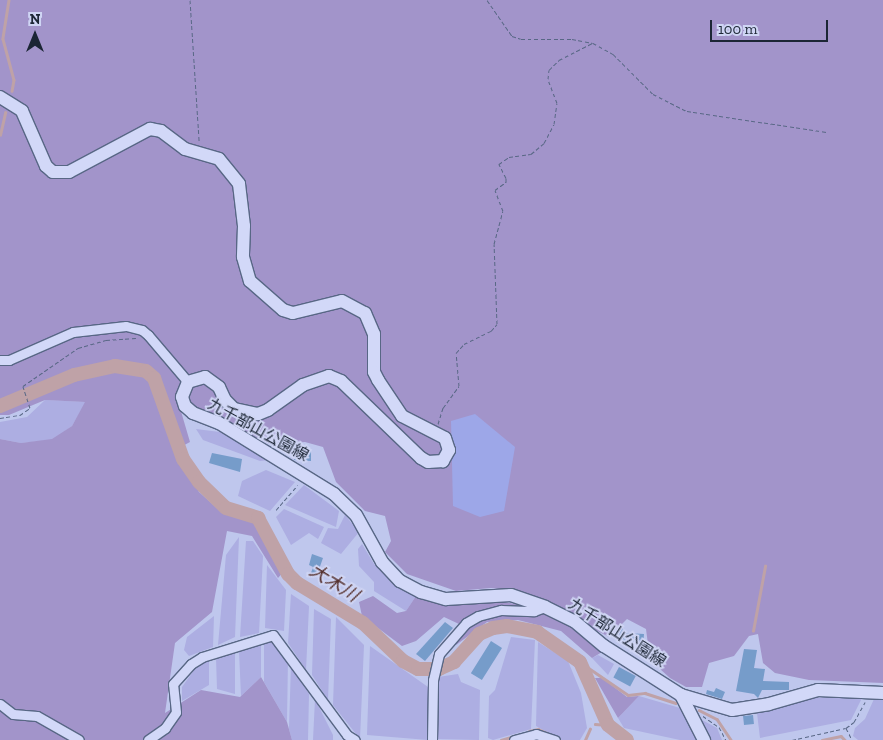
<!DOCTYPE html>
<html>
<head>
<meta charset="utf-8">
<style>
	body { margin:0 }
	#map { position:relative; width:883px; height:740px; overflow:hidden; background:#bfc7ed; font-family:"Zilla Slab","Noto Sans JP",serif }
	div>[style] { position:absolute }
	.farmland>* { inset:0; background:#adaee2 }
	.green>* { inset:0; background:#a294ca }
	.sand>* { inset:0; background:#9da7e8 }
	.stream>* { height:2.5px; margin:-1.25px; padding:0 1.25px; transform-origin:1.25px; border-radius:1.25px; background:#bfa2a7 }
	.river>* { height:14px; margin:-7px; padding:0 7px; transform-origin:7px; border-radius:7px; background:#bfa2a7 }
	.building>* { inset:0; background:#769cca; transform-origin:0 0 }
	.path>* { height:1px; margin-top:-0.5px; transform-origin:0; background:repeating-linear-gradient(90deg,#586785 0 4px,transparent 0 6.5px) }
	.roads { filter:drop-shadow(1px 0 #586785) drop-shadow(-1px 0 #586785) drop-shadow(0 1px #586785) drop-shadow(0 -1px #586785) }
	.street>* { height:9px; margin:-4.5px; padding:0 4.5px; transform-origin:4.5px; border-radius:4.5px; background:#d2d8f8 }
	.secondary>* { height:12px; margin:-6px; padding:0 6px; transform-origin:6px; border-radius:6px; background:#d2d8f8 }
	span { translate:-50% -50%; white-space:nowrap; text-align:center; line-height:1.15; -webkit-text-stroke:4px #cfd5f4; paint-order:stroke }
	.street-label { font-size:16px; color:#1c2635 }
	.water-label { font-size:18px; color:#542f2c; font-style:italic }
	.north { position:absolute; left:10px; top:10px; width:50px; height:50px; -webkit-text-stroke:4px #cfd5f4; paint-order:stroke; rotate:0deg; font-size:14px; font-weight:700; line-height:20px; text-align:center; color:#1c2635 }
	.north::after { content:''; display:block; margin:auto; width:18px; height:22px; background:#1c2635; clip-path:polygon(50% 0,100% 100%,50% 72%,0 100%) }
	.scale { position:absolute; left:710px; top:20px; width:118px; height:22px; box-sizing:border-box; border:2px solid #1c2635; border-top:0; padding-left:6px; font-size:15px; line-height:18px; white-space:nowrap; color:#1c2635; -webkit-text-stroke:4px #cfd5f4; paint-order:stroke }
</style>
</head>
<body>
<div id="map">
	<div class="farmland">
		<div style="clip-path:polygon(45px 400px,86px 402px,72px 426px,52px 440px,21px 443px,0 439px,0 422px,27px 417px)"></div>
		<div style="clip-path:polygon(196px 429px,220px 432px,271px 460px,260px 461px,203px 440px)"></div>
		<div style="clip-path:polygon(266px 470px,295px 482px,270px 511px,238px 496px,242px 481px)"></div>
		<div style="clip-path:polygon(304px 485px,339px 511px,336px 527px,285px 505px)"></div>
		<div style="clip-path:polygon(284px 509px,324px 527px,318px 539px,309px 533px,291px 545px,276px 517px)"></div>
		<div style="clip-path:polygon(345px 515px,359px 532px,341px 554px,321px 543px,328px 528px,338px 529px)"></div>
		<div style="clip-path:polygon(239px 537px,235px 637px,218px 645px,226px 555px)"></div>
		<div style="clip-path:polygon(246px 541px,253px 541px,263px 556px,259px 633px,240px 637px)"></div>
		<div style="clip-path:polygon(362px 544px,374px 564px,396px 586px,416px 596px,406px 611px,374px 591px,374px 582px,359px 566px,358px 549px)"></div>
		<div style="clip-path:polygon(267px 565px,286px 590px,284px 631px,265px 628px)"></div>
		<div style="clip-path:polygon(291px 594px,309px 606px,306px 670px,288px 643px)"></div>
		<div style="clip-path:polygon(314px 609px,331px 619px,328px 700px,312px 675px)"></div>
		<div style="clip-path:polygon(214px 616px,213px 647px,189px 656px,184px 650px,187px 637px)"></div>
		<div style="clip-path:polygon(336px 617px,364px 645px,360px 739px,333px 705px)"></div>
		<div style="clip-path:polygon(511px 637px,535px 640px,531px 729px,493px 740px,488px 738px,489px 696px,495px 690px)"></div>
		<div style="clip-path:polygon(275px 638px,288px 657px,287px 722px,264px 682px,264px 640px)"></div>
		<div style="clip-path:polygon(261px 641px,261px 677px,241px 696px,239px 651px)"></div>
		<div style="clip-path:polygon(538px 642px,568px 661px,581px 693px,587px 728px,580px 740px,561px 740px,536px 726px)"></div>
		<div style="clip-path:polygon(370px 646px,428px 687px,428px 740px,367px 735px)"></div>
		<div style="clip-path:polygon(235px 649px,235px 694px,217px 689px,216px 658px)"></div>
		<div style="clip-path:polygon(598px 655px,614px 664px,608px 675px,592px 658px)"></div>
		<div style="clip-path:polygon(209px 660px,209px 685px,182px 701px,182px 687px,197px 666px)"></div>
		<div style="clip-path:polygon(291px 664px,309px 694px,308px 740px,292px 740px,289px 729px)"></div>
		<div style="clip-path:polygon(458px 674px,461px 682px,480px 690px,479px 740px,435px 739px,438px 677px)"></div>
		<div style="clip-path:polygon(639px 696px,680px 708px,697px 740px,680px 740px,624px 728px,618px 718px)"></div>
		<div style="clip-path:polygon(845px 696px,862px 698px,851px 720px,760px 738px,757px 713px,802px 699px)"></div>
		<div style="clip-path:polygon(315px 699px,333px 735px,333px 740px,313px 740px)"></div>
		<div style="clip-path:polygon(874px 699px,883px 699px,883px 740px,858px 740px,853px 736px,855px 728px,865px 719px)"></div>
		<div style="clip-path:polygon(702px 720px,717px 728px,722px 740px,709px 740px)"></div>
	</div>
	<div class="green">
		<div style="clip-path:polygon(0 0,883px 0,883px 683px,809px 680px,775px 673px,763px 663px,758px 634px,749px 636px,734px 656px,709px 663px,702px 687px,686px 687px,670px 678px,650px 660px,646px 629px,627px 619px,609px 637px,524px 592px,491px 588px,456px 591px,407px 574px,385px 552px,391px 541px,385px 516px,365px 511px,336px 482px,323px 447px,305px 442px,269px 444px,205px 411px,180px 408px,190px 442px,177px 449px,199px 492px,219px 510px,257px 522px,286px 569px,278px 578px,252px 536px,227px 531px,212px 612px,175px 643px,165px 713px,201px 690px,240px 697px,261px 677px,287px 722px,292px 740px,0 740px,0 439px,21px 443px,52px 439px,72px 426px,85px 402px,45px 400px,9px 415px,0 415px)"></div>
		<div style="clip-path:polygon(373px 596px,397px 613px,406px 611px,416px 596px,445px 606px,491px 600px,533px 607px,573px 627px,602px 652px,592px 658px,561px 631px,518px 620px,487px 622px,456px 645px,459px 624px,444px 617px,416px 641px,402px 646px,362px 616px,359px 602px)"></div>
		<div style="clip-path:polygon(595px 678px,602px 678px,627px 697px,639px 696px,618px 718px)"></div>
	</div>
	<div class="sand">
		<div style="clip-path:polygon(475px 414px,515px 447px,504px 511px,480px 517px,453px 506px,451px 421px)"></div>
	</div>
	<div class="stream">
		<div style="left:9px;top:0;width:39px;rotate:99deg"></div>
		<div style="left:3px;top:39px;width:42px;rotate:75deg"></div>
		<div style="left:14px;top:80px;width:11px;rotate:100deg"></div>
		<div style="left:0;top:135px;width:23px;rotate:-77deg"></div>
		<div style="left:753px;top:631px;width:66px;rotate:-79.5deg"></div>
		<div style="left:580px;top:662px;width:58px;rotate:34.5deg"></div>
		<div style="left:628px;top:695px;width:17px;rotate:-7deg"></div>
		<div style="left:645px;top:693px;width:32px;rotate:18deg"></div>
		<div style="left:699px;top:710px;width:20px;rotate:27deg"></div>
		<div style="left:717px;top:719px;width:25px;rotate:56deg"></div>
		<div style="left:595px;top:724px;width:13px;rotate:4deg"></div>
		<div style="left:529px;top:731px;width:9px;rotate:-13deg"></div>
		<div style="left:538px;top:729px;width:10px;rotate:24deg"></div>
		<div style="left:501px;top:740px;width:14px;rotate:-17deg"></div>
		<div style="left:585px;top:740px;width:12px;rotate:-66deg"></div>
		<div style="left:822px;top:740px;width:19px;rotate:-12deg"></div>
		<div style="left:841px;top:736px;width:6px;rotate:45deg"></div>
	</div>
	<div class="river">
		<div style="left:0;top:406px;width:80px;rotate:-22.7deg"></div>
		<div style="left:74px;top:375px;width:42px;rotate:-12.4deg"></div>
		<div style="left:115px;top:366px;width:31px;rotate:9deg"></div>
		<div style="left:146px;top:371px;width:11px;rotate:41deg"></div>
		<div style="left:154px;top:378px;width:86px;rotate:70.3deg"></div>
		<div style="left:183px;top:459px;width:28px;rotate:55deg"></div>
		<div style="left:199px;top:482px;width:37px;rotate:44deg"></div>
		<div style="left:226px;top:508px;width:34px;rotate:17deg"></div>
		<div style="left:258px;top:518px;width:64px;rotate:61.8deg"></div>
		<div style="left:288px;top:574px;width:13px;rotate:45deg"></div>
		<div style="left:297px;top:583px;width:77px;rotate:31.2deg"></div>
		<div style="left:363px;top:623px;width:55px;rotate:43.5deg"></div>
		<div style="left:403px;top:661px;width:17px;rotate:28deg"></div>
		<div style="left:418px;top:669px;width:21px"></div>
		<div style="left:439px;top:669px;width:17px;rotate:-25deg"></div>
		<div style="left:454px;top:662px;width:38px;rotate:-48deg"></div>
		<div style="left:479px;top:634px;width:15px;rotate:-23deg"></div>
		<div style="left:493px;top:628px;width:14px;rotate:-8deg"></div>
		<div style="left:507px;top:626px;width:31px;rotate:11deg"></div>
		<div style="left:537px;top:632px;width:52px;rotate:34.9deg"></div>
		<div style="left:580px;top:662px;width:69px;rotate:66deg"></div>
		<div style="left:608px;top:725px;width:24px;rotate:38deg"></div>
	</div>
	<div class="building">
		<div style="clip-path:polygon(311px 451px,311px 461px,294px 460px,294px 452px)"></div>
		<div style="clip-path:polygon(212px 453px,242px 459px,240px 472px,209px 463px)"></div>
		<div style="clip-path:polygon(312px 554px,323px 558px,317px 575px,311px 573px,313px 567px,309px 565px)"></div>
		<div style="clip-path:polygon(445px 622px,453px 628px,425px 661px,416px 654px)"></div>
		<div style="clip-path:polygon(622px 628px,627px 633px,644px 634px,643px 645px,616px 641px)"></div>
		<div style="left:491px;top:641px;width:13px;height:38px;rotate:32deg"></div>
		<div style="clip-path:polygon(744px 649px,757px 650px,754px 668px,765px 669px,763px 681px,789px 682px,789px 690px,762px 690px,758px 698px,754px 694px,736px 691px)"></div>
		<div style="left:619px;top:667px;width:19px;height:12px;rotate:28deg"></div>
		<div style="clip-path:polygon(716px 688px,725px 692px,722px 699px,706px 694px,707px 690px,714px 692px)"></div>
		<div style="left:753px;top:715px;width:9px;height:10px;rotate:84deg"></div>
	</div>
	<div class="path">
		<div style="left:190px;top:0;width:141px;rotate:86.3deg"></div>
		<div style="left:487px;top:0;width:44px;rotate:55.2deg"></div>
		<div style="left:512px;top:36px;width:9px;rotate:18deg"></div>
		<div style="left:521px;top:39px;width:51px"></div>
		<div style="left:572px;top:39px;width:21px;rotate:11deg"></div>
		<div style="left:593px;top:43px;width:23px;rotate:29deg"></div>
		<div style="left:613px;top:54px;width:57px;rotate:45deg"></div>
		<div style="left:653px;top:94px;width:38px;rotate:27deg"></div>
		<div style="left:687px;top:111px;width:141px;rotate:8.6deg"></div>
		<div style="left:0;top:418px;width:20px;rotate:-9deg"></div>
		<div style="left:20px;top:415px;width:12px;rotate:-35deg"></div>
		<div style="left:30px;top:408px;width:23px;rotate:-108deg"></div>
		<div style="left:23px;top:386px;width:67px;rotate:-34.6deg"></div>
		<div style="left:78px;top:348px;width:29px;rotate:-16deg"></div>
		<div style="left:106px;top:340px;width:30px;rotate:-4deg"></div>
		<div style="left:438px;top:424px;width:17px;rotate:-73deg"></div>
		<div style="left:443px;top:408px;width:27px;rotate:-54deg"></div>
		<div style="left:459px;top:386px;width:33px;rotate:-95deg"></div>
		<div style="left:456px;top:353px;width:12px;rotate:-48deg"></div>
		<div style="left:464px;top:344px;width:30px;rotate:-26deg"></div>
		<div style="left:491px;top:331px;width:9px;rotate:-49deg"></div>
		<div style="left:497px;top:324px;width:80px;rotate:-92.1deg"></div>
		<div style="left:494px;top:244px;width:34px;rotate:-75deg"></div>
		<div style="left:503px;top:211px;width:22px;rotate:-111deg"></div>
		<div style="left:495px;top:190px;width:14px;rotate:-36deg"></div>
		<div style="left:506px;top:182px;width:4px;rotate:-90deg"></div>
		<div style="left:506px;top:178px;width:16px;rotate:-117deg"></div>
		<div style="left:499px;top:164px;width:12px;rotate:-35deg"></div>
		<div style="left:509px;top:157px;width:22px;rotate:-8deg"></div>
		<div style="left:531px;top:154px;width:17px;rotate:-40deg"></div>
		<div style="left:544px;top:143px;width:21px;rotate:-62deg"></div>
		<div style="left:554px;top:124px;width:21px;rotate:-82deg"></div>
		<div style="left:557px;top:103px;width:26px;rotate:-111deg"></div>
		<div style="left:548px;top:79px;width:9px;rotate:-84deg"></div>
		<div style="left:549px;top:70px;width:14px;rotate:-45deg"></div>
		<div style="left:559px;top:60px;width:38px;rotate:-27deg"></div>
		<div style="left:276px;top:510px;width:33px;rotate:-49deg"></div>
		<div style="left:703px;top:716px;width:19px;rotate:35deg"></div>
		<div style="left:719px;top:727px;width:15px;rotate:62deg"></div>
		<div style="left:846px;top:728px;width:13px;rotate:63deg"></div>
		<div style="left:792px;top:740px;width:55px;rotate:-12.5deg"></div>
		<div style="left:846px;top:728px;width:10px;rotate:-37deg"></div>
		<div style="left:854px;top:722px;width:23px;rotate:-61deg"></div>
	</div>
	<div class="roads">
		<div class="street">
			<div style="left:0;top:360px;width:9px"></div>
			<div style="left:9px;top:360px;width:70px;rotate:-23.6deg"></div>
			<div style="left:73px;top:332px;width:53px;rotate:-6.5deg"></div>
			<div style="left:126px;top:326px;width:16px;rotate:14deg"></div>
			<div style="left:142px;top:330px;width:8px;rotate:40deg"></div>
			<div style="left:148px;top:335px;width:62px;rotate:49.6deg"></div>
			<div style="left:0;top:704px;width:16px;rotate:38deg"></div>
			<div style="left:13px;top:714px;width:24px;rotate:5deg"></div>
			<div style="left:37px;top:716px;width:48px;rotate:29.7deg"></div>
			<div style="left:148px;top:740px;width:21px;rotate:-35deg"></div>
			<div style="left:165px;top:728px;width:19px;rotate:-55deg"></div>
			<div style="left:176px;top:712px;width:28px;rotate:-96deg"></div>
			<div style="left:173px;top:684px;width:27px;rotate:-48deg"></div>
			<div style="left:191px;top:664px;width:13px;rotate:-32deg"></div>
			<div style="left:202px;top:657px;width:74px;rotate:-17.2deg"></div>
			<div style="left:273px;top:635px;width:124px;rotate:53.5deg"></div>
			<div style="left:347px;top:735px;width:9px;rotate:32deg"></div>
			<div style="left:432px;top:740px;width:60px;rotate:-89deg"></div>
			<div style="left:433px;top:680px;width:27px;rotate:-77deg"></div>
			<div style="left:439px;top:654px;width:41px;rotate:-48.9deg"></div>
			<div style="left:466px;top:623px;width:14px;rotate:-30deg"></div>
			<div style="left:478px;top:616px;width:24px;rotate:-15deg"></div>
			<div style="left:501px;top:610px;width:33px;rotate:2deg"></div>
			<div style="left:534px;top:611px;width:12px;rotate:-20deg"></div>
			<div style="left:514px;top:740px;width:23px;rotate:-15deg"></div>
			<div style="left:536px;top:734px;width:20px;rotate:18deg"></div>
		</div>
		<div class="secondary">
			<div style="left:0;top:97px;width:26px;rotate:32deg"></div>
			<div style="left:22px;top:111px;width:60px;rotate:66.4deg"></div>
			<div style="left:46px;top:166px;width:9px;rotate:41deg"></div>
			<div style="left:53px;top:172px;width:16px"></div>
			<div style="left:69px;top:172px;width:92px;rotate:-28deg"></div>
			<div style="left:150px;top:129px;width:11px;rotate:10deg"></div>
			<div style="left:161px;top:131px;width:30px;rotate:37deg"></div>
			<div style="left:185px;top:149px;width:35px;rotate:16deg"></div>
			<div style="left:219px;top:159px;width:32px;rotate:51deg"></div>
			<div style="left:239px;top:184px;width:42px;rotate:83.2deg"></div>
			<div style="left:244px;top:226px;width:31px;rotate:92deg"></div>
			<div style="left:243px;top:257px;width:25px;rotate:74deg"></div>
			<div style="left:250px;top:281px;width:44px;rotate:41.3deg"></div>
			<div style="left:283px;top:310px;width:10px;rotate:17deg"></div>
			<div style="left:293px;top:313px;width:50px;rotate:-13.8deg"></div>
			<div style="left:342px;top:301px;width:26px;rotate:28deg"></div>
			<div style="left:365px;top:313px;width:23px;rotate:67deg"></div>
			<div style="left:374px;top:334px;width:38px;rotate:90deg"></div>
			<div style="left:374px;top:372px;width:9px;rotate:63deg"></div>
			<div style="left:378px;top:380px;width:43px;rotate:56.3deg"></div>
			<div style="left:402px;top:416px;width:48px;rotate:27.1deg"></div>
			<div style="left:445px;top:438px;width:13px;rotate:72deg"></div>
			<div style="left:449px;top:450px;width:13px;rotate:119deg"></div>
			<div style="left:443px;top:461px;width:15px;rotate:176deg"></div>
			<div style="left:428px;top:462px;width:8px;rotate:-150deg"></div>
			<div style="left:421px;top:458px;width:111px;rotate:-136.1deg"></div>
			<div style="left:341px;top:381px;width:13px;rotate:-157deg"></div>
			<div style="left:329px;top:376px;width:28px;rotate:161deg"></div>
			<div style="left:303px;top:385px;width:43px;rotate:144.5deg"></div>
			<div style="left:268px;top:410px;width:11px;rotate:158deg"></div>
			<div style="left:258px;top:414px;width:25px;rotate:-168deg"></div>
			<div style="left:234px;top:409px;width:13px;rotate:-135deg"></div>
			<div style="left:225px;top:400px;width:14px;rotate:-115deg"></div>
			<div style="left:219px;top:387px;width:17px;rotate:-144deg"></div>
			<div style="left:205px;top:377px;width:18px;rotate:164deg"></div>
			<div style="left:188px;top:382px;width:16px;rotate:112deg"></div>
			<div style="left:182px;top:397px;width:9px;rotate:72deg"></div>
			<div style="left:185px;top:406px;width:11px;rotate:41deg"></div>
			<div style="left:193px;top:413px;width:28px;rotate:21deg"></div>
			<div style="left:219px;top:423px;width:135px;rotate:31.7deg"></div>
			<div style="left:334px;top:494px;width:30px;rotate:44deg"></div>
			<div style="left:356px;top:515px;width:54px;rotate:61deg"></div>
			<div style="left:382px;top:562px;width:26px;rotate:47deg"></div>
			<div style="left:400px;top:581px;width:24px;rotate:28deg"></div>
			<div style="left:421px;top:592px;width:26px;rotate:16deg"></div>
			<div style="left:446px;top:599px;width:65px;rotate:-3.5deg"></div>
			<div style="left:511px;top:595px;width:36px;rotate:19deg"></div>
			<div style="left:545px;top:607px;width:32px;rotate:26deg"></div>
			<div style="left:574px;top:621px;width:39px;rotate:40deg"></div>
			<div style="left:604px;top:646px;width:91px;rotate:32.5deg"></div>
			<div style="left:681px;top:695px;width:53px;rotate:16.4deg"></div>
			<div style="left:732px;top:710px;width:37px;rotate:-9deg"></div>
			<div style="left:769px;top:704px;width:51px;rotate:-15.9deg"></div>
			<div style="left:818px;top:690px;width:65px;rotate:2.6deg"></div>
			<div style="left:681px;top:695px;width:51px;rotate:62.9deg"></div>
		</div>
	</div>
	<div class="street-label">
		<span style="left:258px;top:430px;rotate:29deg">九千部山公園線</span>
		<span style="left:617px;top:633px;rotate:33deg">九千部山公園線</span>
	</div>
	<div class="water-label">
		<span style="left:334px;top:583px;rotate:32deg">大木川</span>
	</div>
	<div class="north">N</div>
	<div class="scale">100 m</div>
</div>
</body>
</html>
